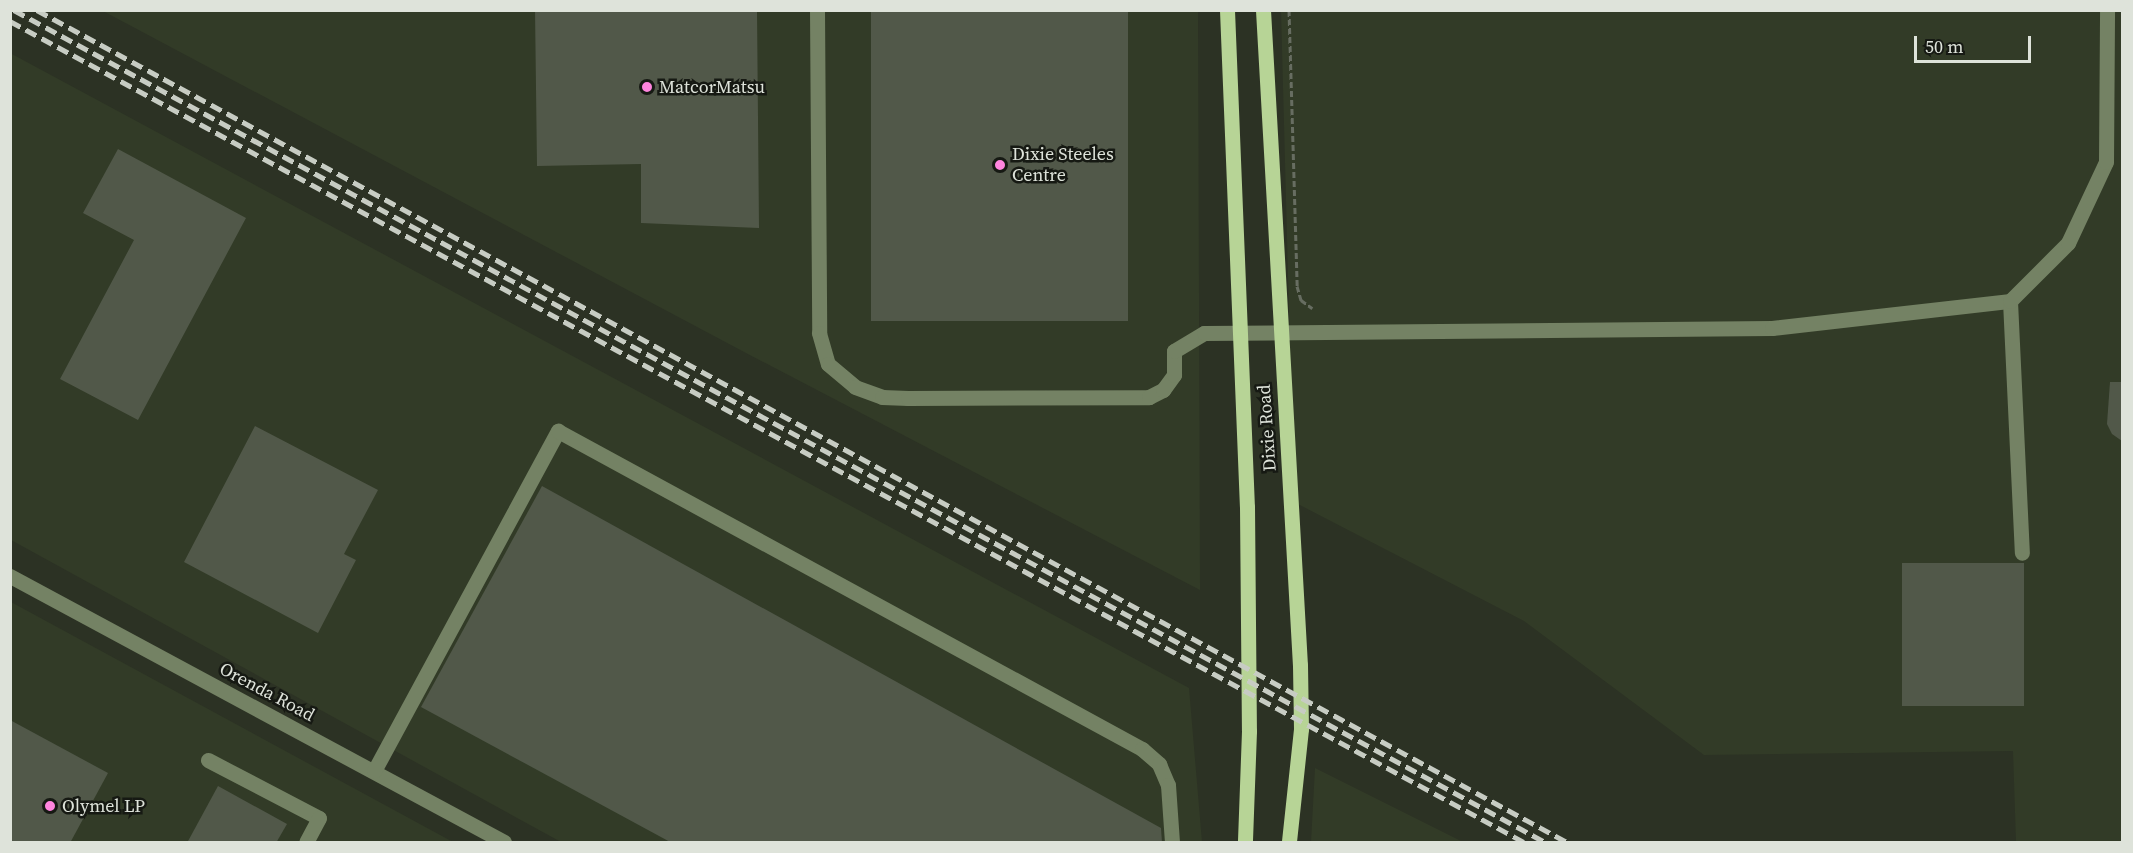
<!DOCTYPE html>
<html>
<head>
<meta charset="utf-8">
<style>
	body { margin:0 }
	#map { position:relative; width:2133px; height:853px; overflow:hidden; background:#2c3224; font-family:"Source Serif 4",serif }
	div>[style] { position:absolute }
	.built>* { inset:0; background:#323b27 }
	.building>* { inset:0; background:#515849; transform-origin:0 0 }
	.path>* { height:3px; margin-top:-1.5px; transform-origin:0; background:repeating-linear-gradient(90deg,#676d61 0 6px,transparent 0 9px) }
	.minor>* { height:15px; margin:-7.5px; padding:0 7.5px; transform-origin:7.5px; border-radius:7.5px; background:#748264 }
	.major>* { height:15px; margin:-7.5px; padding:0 7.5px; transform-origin:7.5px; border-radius:7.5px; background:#b7d496 }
	.rail>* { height:4.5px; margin-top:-2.25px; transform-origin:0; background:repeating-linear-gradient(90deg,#c7ccc3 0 12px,transparent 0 18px) }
	.dots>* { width:16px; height:16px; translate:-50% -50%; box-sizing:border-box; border:3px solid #161913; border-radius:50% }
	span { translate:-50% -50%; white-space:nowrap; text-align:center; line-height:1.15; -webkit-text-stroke:5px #161913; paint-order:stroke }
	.poi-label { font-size:18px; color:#dee3da }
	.left { translate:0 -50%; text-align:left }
	.street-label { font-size:18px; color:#dee3da }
	.frame { position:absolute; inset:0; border:12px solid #dee3da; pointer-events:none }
	.scale { position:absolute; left:1914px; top:36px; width:117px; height:27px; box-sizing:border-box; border:3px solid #dee3da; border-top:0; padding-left:8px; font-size:18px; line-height:21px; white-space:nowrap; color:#dee3da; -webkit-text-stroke:4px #161913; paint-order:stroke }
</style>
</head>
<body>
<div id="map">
	<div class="built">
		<div style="clip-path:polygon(103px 11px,1198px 11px,1200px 590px,746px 353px)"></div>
		<div style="clip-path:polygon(1281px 11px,2122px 11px,2122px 842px,2016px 842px,2013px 751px,1704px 755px,1524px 621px,1294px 502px)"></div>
		<div style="clip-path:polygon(10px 53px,1189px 688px,1202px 842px,561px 842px,11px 540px)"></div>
		<div style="clip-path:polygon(11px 602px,453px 842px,11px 842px)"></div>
		<div style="clip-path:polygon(1315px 768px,1463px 842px,1311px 842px)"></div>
	</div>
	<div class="building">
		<div style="clip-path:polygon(535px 10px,757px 10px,759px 228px,641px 223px,641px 164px,537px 166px)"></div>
		<div style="left:871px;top:10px;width:257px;height:311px"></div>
		<div style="clip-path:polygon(118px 149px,246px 218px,138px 420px,60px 379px,134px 240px,83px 213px)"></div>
		<div style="clip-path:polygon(2110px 382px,2122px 382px,2122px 441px,2112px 434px,2107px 424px)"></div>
		<div style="clip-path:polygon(255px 426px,378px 490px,344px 554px,356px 560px,318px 633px,184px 562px)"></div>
		<div style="clip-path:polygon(542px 486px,1161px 828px,1162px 843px,672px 843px,421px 707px)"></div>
		<div style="left:1902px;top:563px;width:122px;height:143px"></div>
		<div style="clip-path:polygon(10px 720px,108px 773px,70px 843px,10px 843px)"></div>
		<div style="clip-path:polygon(218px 786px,287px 824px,276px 843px,187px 843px)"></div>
	</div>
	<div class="path">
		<div style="left:1289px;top:10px;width:276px;rotate:88.3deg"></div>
		<div style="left:1297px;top:286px;width:15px;rotate:74deg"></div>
		<div style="left:1301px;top:300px;width:14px;rotate:36deg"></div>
	</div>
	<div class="minor">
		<div style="left:817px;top:10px;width:323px;rotate:89.6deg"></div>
		<div style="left:819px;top:333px;width:32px;rotate:74deg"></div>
		<div style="left:828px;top:364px;width:35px;rotate:40deg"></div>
		<div style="left:855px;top:387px;width:29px;rotate:20deg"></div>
		<div style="left:882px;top:397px;width:26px;rotate:2deg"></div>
		<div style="left:908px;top:398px;width:241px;rotate:-0.2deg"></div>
		<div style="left:1149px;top:397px;width:16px;rotate:-27deg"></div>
		<div style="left:1163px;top:390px;width:19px;rotate:-54deg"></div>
		<div style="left:1174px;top:375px;width:24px;rotate:-90deg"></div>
		<div style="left:1174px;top:351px;width:35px;rotate:-31deg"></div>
		<div style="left:1204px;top:333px;width:568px;rotate:-0.5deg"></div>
		<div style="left:1772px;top:328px;width:240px;rotate:-6.5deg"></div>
		<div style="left:2010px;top:301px;width:252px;rotate:87.3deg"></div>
		<div style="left:2010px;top:301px;width:82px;rotate:-45deg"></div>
		<div style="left:2068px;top:243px;width:89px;rotate:-64.9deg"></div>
		<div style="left:2106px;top:162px;width:152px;rotate:-89.6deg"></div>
		<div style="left:10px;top:576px;width:561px;rotate:28.3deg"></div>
		<div style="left:208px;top:760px;width:125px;rotate:27.6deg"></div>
		<div style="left:319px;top:818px;width:27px;rotate:118deg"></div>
		<div style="left:374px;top:771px;width:387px;rotate:-61.6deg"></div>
		<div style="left:558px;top:431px;width:665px;rotate:28.57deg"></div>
		<div style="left:1142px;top:749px;width:23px;rotate:41deg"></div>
		<div style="left:1159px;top:764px;width:23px;rotate:67deg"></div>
		<div style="left:1168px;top:785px;width:57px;rotate:86deg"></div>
	</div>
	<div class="major">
		<div style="left:1227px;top:10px;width:497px;rotate:87.7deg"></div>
		<div style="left:1247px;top:507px;width:224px;rotate:89.5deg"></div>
		<div style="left:1249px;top:731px;width:111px;rotate:92.1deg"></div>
		<div style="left:1263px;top:10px;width:656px;rotate:86.77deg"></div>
		<div style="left:1300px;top:665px;width:64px;rotate:89.1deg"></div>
		<div style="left:1301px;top:729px;width:114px;rotate:96.1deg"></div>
	</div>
	<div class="rail">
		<div style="left:14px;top:10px;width:1742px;rotate:28.52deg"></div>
		<div style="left:37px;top:10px;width:1742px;rotate:28.54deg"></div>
		<div style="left:10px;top:21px;width:1722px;rotate:28.47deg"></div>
	</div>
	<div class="dots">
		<div style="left:647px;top:87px;background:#ff85de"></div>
		<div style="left:1000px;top:165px;background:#ff85de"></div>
		<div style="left:50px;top:806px;background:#ff85de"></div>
	</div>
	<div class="poi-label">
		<span class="left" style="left:659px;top:87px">MatcorMatsu</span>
		<span class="left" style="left:1012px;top:165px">Dixie Steeles<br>Centre</span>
		<span class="left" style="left:62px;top:806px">Olymel LP</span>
	</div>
	<div class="street-label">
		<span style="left:1267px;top:428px;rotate:-94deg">Dixie Road</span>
		<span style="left:267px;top:692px;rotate:28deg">Orenda Road</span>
	</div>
	<div class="frame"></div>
	<div class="scale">50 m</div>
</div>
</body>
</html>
